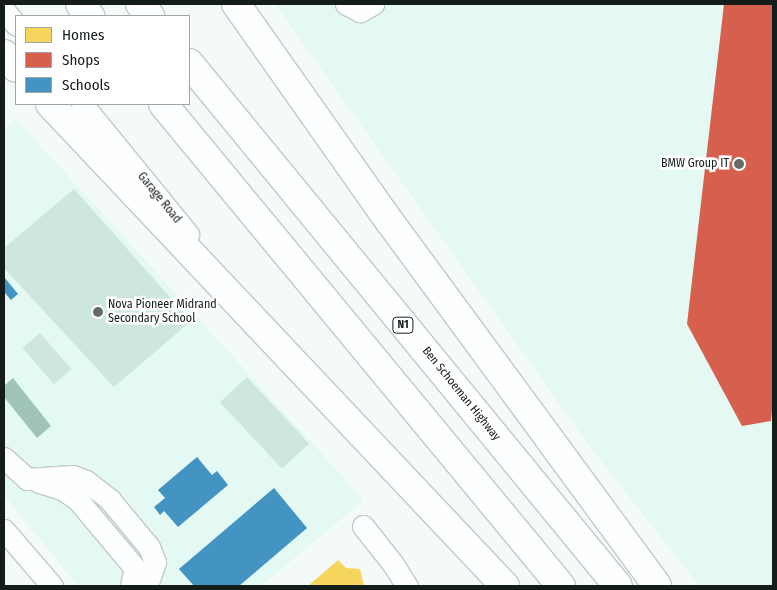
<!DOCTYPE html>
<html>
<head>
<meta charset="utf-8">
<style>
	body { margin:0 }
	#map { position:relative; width:777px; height:590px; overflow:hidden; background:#f4faf9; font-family:"Fira Sans Condensed",sans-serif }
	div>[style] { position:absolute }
	.built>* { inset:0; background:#e4f9f4 }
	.green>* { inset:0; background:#cde6e0; transform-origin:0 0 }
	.water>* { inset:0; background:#a0c3ba }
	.homes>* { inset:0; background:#f6d55c }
	.shops>* { inset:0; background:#d6604d }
	.schools>* { inset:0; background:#4393c3 }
	.roads { filter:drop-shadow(1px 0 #c3cac9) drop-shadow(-1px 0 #c3cac9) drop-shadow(0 1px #c3cac9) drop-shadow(0 -1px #c3cac9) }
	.minor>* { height:21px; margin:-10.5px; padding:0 10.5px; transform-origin:10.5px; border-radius:10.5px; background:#fdfefe }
	.highway>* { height:28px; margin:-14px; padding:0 14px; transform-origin:14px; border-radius:14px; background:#fdfefe }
	.dots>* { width:14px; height:14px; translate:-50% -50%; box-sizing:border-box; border:2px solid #fff; border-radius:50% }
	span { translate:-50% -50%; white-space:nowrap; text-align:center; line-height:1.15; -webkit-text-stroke:5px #fff; paint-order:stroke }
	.shield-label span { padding:1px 4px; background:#fff; border:1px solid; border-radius:4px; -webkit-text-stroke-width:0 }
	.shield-label { font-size:11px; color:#151d1b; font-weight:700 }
	.poi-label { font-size:12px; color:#151d1b }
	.right { translate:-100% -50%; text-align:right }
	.left { translate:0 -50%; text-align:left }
	.street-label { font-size:12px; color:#151d1b }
	.frame { position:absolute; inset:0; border:5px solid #151d1b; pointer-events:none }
	.legend { position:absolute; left:15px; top:15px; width:175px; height:90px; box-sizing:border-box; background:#fff; border:1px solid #a1a5a4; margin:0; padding:6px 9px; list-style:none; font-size:15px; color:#151d1b }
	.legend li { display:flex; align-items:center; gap:10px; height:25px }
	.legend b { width:25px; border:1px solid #a1a5a4 }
</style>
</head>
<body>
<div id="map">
	<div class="built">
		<div style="clip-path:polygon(275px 4px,773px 4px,773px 586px,699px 586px,587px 443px)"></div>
		<div style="clip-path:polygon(16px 119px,364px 500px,261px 586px,78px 586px,4px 495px,4px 130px)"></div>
	</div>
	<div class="green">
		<div style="clip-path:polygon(74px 189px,191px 321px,114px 387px,4px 268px,4px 248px)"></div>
		<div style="left:40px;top:333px;width:48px;height:23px;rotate:49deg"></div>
		<div style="left:247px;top:377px;width:91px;height:37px;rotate:47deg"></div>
	</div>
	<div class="water">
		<div style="clip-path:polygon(13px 378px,51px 426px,37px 438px,4px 397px,4px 386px)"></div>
	</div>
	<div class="homes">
		<div style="clip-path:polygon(338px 560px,346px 568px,360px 569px,364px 586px,308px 586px)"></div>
	</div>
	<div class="shops">
		<div style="clip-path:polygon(724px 4px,773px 4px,773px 400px,771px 421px,742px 426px,687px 324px)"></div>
	</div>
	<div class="schools">
		<div style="clip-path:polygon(4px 277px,18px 294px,11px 300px,4px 292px)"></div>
		<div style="clip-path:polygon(197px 457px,212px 475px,217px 471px,228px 485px,178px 527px,164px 511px,160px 515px,154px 507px,165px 498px,158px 490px)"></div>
		<div style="clip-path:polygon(274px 488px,307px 528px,239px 586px,194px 586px,179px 569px)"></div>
	</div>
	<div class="roads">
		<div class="minor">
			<div style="left:346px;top:4px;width:16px;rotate:27deg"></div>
			<div style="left:360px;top:11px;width:15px;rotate:-28deg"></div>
			<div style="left:4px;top:10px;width:19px;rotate:51deg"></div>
			<div style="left:82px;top:104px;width:168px;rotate:50.8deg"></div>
			<div style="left:4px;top:458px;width:31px;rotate:42deg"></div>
			<div style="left:27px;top:479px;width:46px;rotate:-3.7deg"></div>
			<div style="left:73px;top:476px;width:14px;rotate:21deg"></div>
			<div style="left:86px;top:481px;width:31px;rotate:38deg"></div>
			<div style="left:110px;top:500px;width:61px;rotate:50.3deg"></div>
			<div style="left:149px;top:547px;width:16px;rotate:68deg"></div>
			<div style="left:155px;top:562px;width:18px;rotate:109deg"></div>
			<div style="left:149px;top:579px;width:11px;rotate:139deg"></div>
			<div style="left:39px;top:482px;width:24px;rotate:17deg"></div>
			<div style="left:62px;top:489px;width:18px;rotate:34deg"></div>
			<div style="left:77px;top:499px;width:90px;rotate:50deg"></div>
			<div style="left:135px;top:568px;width:18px;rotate:103deg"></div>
			<div style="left:363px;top:526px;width:48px;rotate:51.7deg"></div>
			<div style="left:393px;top:564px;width:26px;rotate:58deg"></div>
			<div style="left:4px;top:530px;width:74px;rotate:49.4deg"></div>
		</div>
		<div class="highway">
			<div style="left:80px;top:4px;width:16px;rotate:50deg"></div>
			<div style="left:140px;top:4px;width:16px;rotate:50deg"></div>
			<div style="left:236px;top:4px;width:267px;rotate:54.8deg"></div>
			<div style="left:390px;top:222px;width:451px;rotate:53.7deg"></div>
			<div style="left:4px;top:54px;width:18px;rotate:49deg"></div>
			<div style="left:189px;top:63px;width:676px;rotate:50.64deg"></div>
			<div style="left:50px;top:104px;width:663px;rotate:46.65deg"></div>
			<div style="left:163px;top:104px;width:625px;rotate:50.45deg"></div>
		</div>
	</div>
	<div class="dots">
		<div style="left:739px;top:164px;background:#636a69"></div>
		<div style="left:98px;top:312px;background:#636a69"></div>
	</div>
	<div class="shield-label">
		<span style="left:403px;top:325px">N1</span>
	</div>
	<div class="poi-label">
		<span class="right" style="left:729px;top:164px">BMW Group IT</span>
		<span class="left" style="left:108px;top:312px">Nova Pioneer Midrand<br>Secondary School</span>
	</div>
	<div class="street-label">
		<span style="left:159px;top:198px;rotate:51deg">Garage Road</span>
		<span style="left:461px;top:394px;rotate:51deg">Ben Schoeman Highway</span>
	</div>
	<div class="frame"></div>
	<ul class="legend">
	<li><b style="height:14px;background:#f6d55c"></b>Homes</li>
	<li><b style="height:14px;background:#d6604d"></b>Shops</li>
	<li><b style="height:14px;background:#4393c3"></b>Schools</li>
	</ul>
</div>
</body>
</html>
